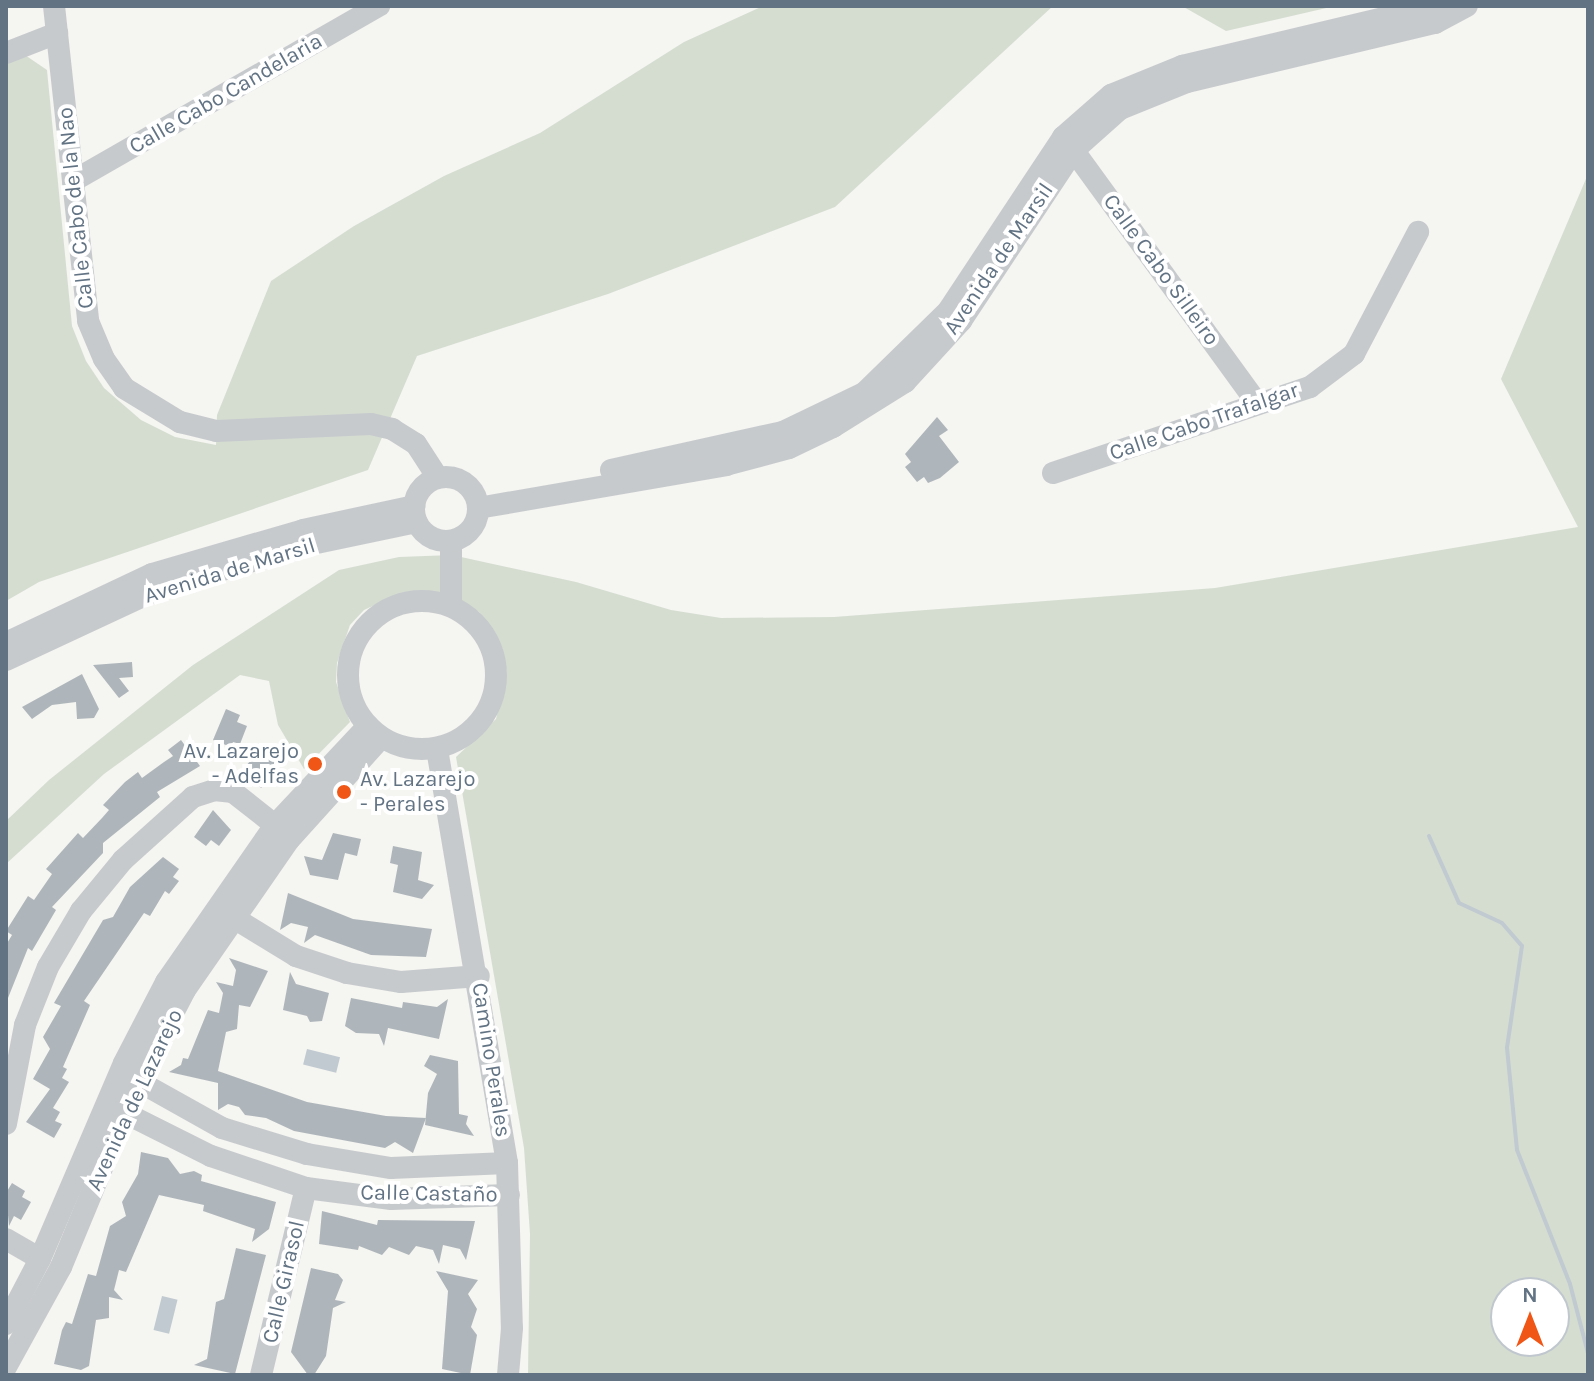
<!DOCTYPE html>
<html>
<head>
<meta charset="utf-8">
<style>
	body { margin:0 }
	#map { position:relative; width:1594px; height:1381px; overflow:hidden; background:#f5f5f1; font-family:Karla,sans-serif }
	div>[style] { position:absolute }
	.green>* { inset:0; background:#d5ddd1 }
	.water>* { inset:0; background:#c0cad0; transform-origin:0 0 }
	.stream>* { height:4px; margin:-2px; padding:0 2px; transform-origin:2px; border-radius:2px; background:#c0cad0 }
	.building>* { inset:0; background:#afb6bb }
	.minor>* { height:22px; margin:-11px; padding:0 11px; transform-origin:11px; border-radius:11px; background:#c7cacd }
	.minor>.ring { margin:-11px; padding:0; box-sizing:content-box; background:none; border:22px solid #c7cacd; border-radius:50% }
	.dots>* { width:22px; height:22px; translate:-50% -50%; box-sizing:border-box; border:4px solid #fff; border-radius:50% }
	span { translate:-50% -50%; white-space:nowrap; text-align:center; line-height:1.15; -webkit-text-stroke:8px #fff; paint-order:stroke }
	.street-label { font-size:22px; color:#627384 }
	.poi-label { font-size:22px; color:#627384 }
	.right { translate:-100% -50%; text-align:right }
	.left { translate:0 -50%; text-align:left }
	.frame { position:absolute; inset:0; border:8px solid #627384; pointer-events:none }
	.north { position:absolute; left:1490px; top:1277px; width:80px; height:80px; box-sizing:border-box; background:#fff; border:2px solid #c0c7ce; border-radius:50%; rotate:0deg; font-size:22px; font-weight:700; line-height:32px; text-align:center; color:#627384 }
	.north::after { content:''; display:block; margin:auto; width:28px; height:36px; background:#f05716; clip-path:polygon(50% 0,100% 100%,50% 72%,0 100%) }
</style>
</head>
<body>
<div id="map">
	<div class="green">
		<div style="clip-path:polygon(763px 6px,1053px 6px,835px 207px,608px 294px,417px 356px,368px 470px,39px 582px,6px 601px,6px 64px,25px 55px,47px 70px,72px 326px,86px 361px,104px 388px,141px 420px,175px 437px,216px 445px,217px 415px,271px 281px,354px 226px,444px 176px,540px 133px,684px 42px)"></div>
		<div style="clip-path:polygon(1182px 6px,1335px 6px,1226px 31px)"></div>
		<div style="clip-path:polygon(evenodd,1588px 174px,1588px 1375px,528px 1375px,530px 1234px,524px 1148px,456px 757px,496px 719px,507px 673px,502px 648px,479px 612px,441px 592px,399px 594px,364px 610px,350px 625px,337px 663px,336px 682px,350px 722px,304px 769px,278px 725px,269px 681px,240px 675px,104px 774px,6px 864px,6px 821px,49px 780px,193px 665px,339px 570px,399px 557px,452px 555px,576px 582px,671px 610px,721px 618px,834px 617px,1215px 588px,1578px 527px,1501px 379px,1588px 174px,1506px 1293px,1554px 1293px,1554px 1341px,1506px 1341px,1506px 1293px)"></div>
	</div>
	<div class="water">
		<div style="left:307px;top:1049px;width:34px;height:16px;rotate:14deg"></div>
		<div style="left:162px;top:1296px;width:16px;height:35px;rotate:14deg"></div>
	</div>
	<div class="stream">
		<div style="left:1429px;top:836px;width:73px;rotate:65.9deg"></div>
		<div style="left:1459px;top:903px;width:47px;rotate:24.9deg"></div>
		<div style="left:1502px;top:923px;width:30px;rotate:49deg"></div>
		<div style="left:1522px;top:946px;width:103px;rotate:98.4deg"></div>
		<div style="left:1507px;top:1048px;width:102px;rotate:84.4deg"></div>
		<div style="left:1517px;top:1150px;width:144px;rotate:68.4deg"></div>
		<div style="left:1570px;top:1284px;width:71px;rotate:75.4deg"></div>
	</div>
	<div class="building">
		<div style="clip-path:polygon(937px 417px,948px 430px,939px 436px,959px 462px,940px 478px,928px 483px,924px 477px,917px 482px,905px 467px,911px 462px,905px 454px)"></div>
		<div style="clip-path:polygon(132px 662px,133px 677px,119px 678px,129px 691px,119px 698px,93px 665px)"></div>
		<div style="clip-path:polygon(82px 674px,99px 709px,94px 718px,77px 719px,76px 702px,52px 705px,32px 719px,22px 707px)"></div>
		<div style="clip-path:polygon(226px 709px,240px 715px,237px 722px,247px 726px,240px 744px,233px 742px,231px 747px,213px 740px)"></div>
		<div style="clip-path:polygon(181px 740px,200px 766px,157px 792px,160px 797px,103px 843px,103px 853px,52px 907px,56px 910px,32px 951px,28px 948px,6px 1003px,6px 945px,12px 935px,6px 931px,28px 896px,34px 900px,52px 874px,46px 869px,78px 833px,83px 838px,102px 818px,109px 810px,103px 805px,125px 782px,138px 772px,142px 778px,164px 762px,173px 756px,168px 750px)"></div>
		<div style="clip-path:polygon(258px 752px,266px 759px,271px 753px,283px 763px,261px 788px,245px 767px)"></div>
		<div style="clip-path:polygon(213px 810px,231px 830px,219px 846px,211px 840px,206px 846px,194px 837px)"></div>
		<div style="clip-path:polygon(333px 833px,361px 839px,357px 856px,345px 853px,338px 880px,310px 875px,304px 856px,322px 860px)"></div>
		<div style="clip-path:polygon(393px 846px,422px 852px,418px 880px,434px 885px,422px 899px,393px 892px,398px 865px,390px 863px)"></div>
		<div style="clip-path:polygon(163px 857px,179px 869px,173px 877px,179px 881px,169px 894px,165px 891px,150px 916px,144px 913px,84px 1001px,90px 1005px,63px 1067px,67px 1069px,62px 1078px,69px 1082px,53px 1108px,60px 1112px,55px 1121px,62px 1124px,54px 1138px,26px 1122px,50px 1089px,33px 1079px,50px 1049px,43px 1037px,61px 1006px,54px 1003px,103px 920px,113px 917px,130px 887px)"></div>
		<div style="clip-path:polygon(288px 893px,353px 919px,432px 929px,426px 957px,371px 955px,315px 935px,304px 943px,308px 927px,291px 923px,280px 930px)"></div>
		<div style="clip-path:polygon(229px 958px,268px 971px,250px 1007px,239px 1005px,237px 1029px,226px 1032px,218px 1071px,307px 1102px,386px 1116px,426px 1118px,413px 1153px,395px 1142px,385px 1148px,294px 1131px,266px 1118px,245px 1115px,239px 1107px,228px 1104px,218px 1110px,218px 1083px,169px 1072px,181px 1065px,183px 1058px,188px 1059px,208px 1010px,219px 1013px,223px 993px,216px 982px,233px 986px,236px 970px)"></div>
		<div style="clip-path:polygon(290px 972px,296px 984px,329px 993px,322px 1021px,310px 1022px,307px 1016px,283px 1010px)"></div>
		<div style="clip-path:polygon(351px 998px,402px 1008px,403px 1002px,437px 1007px,448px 999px,439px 1039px,388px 1028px,384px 1046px,379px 1034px,356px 1033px,345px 1026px)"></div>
		<div style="clip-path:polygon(430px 1055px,458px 1061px,459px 1114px,468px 1116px,466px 1124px,474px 1136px,425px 1125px,428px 1093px,437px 1074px,424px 1066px)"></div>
		<div style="clip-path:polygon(141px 1152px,168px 1158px,180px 1174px,194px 1171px,202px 1175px,201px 1181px,276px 1202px,269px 1229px,252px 1242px,255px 1229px,203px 1211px,204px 1205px,159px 1195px,126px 1272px,119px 1270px,114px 1290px,123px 1300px,109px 1297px,109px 1318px,96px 1320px,89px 1366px,81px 1370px,54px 1364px,62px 1330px,66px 1322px,72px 1324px,88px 1274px,96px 1276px,110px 1226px,126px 1216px,122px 1202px,138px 1174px)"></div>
		<div style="clip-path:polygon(12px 1183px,25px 1191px,22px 1197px,31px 1202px,21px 1220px,14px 1216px,9px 1226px,6px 1193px)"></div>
		<div style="clip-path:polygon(322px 1211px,377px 1225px,378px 1220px,475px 1221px,466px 1260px,460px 1249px,443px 1245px,439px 1264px,433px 1250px,416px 1246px,409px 1255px,389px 1247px,382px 1255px,359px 1246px,358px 1250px,319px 1244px)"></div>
		<div style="clip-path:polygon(236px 1248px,266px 1255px,235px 1374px,194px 1365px,207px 1359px,216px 1302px,224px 1299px)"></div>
		<div style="clip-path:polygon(311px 1268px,338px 1274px,343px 1280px,335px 1300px,346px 1302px,333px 1308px,326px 1356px,314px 1375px,308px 1375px,291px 1352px)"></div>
		<div style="clip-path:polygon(436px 1271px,478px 1280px,468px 1294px,477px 1309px,471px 1327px,477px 1335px,470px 1375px,442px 1369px,448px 1291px)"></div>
	</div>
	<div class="minor">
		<div style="left:54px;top:6px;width:317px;rotate:83.8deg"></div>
		<div style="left:88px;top:321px;width:41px;rotate:67.2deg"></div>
		<div style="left:104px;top:359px;width:35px;rotate:55deg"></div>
		<div style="left:124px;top:388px;width:66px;rotate:31.3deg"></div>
		<div style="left:180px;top:422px;width:37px;rotate:14deg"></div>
		<div style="left:216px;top:431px;width:155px;rotate:-2.6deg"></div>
		<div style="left:371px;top:424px;width:22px;rotate:13deg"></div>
		<div style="left:392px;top:429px;width:28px;rotate:32deg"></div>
		<div style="left:416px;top:444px;width:40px;rotate:57.1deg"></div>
		<div style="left:6px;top:53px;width:55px;rotate:-21.4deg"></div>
		<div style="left:1066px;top:140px;width:326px;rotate:54deg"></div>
		<div style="left:73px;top:181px;width:353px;rotate:-29.8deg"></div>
		<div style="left:611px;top:470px;width:176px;rotate:-12.5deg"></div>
		<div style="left:783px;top:432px;width:90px;rotate:-25.7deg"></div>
		<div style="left:864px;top:393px;width:117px;rotate:-44.3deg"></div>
		<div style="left:948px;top:311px;width:209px;rotate:-56.5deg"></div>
		<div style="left:1063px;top:137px;width:64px;rotate:-41.2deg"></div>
		<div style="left:1111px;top:95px;width:77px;rotate:-22.2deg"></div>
		<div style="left:1182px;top:66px;width:258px;rotate:-13.4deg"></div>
		<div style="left:1053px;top:473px;width:271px;rotate:-18.5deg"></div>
		<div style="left:1310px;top:387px;width:55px;rotate:-36.9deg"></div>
		<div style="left:1354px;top:354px;width:138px;rotate:-62.3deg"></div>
		<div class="ring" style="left:414px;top:477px;width:42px;height:42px"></div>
		<div style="left:478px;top:508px;width:252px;rotate:-9.8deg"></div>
		<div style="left:726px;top:465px;width:65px;rotate:-15.1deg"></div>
		<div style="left:789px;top:448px;width:49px;rotate:-25.5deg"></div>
		<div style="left:833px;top:427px;width:85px;rotate:-32deg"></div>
		<div style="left:905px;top:382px;width:83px;rotate:-47.4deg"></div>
		<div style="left:961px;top:321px;width:205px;rotate:-56.5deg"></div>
		<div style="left:1074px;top:150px;width:62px;rotate:-41.7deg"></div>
		<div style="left:1120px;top:109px;width:72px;rotate:-21.9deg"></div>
		<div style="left:1187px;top:82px;width:255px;rotate:-13.4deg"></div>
		<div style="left:1435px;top:23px;width:36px;rotate:-28deg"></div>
		<div class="ring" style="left:348px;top:601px;width:126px;height:126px"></div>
		<div style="left:451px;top:606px;width:65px;rotate:-90deg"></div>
		<div style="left:6px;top:643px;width:161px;rotate:-25.3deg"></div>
		<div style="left:152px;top:574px;width:157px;rotate:-16.2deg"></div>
		<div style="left:303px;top:530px;width:114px;rotate:-12.2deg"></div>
		<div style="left:6px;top:660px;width:168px;rotate:-25deg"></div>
		<div style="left:158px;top:589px;width:155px;rotate:-16.5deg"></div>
		<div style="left:307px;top:545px;width:112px;rotate:-11.8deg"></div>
		<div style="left:437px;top:749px;width:420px;rotate:80.4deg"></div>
		<div style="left:507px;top:1163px;width:165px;rotate:88.3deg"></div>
		<div style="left:512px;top:1328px;width:47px;rotate:94.9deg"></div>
		<div style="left:234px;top:918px;width:73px;rotate:31.5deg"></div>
		<div style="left:296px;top:956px;width:54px;rotate:18.4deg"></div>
		<div style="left:347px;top:973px;width:55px;rotate:9.5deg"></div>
		<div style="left:401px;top:982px;width:78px;rotate:-4.4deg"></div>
		<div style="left:138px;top:1081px;width:96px;rotate:29.2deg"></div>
		<div style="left:222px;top:1128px;width:89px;rotate:17deg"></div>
		<div style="left:307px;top:1154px;width:85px;rotate:9.5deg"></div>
		<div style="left:391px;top:1168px;width:116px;rotate:-2.5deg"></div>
		<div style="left:125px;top:1113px;width:96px;rotate:26.6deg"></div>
		<div style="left:211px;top:1156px;width:100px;rotate:18.6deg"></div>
		<div style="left:306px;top:1188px;width:86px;rotate:7.4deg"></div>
		<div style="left:391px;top:1199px;width:118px;rotate:-1.9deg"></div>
		<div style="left:6px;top:1124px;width:101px;rotate:-79.1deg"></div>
		<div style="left:25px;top:1025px;width:62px;rotate:-68.4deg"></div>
		<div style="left:48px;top:967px;width:65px;rotate:-59.5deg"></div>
		<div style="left:81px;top:911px;width:66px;rotate:-50.5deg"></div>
		<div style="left:123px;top:860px;width:94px;rotate:-42deg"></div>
		<div style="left:193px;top:797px;width:22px;rotate:-18deg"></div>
		<div style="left:214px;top:790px;width:19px;rotate:6deg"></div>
		<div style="left:233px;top:792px;width:53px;rotate:38.2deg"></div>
		<div style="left:6px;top:1239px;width:39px;rotate:30deg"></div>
		<div style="left:6px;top:1324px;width:73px;rotate:-62.4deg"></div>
		<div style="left:40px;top:1259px;width:213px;rotate:-66.8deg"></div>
		<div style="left:124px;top:1063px;width:91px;rotate:-62.6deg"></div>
		<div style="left:166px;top:982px;width:191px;rotate:-55.2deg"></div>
		<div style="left:275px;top:825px;width:136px;rotate:-46.8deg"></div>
		<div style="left:6px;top:1367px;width:114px;rotate:-61.2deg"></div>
		<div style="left:61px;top:1267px;width:201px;rotate:-67.5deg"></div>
		<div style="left:138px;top:1081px;width:102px;rotate:-62.7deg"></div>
		<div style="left:185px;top:990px;width:183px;rotate:-55.3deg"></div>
		<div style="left:289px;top:840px;width:137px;rotate:-48deg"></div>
		<div style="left:261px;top:1375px;width:192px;rotate:-76.5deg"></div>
	</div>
	<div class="dots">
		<div style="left:315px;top:764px;background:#f05716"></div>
		<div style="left:344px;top:792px;background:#f05716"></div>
	</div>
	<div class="street-label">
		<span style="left:226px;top:94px;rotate:-30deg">Calle Cabo Candelaria</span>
		<span style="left:76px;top:208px;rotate:-96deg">Calle Cabo de la Nao</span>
		<span style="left:999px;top:259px;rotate:-56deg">Avenida de Marsil</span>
		<span style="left:1161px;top:270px;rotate:54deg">Calle Cabo Silleiro</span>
		<span style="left:1204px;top:422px;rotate:-19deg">Calle Cabo Trafalgar</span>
		<span style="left:230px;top:571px;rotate:-17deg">Avenida de Marsil</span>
		<span style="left:491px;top:1060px;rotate:81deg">Camino Perales</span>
		<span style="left:135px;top:1100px;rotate:-65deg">Avenida de Lazarejo</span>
		<span style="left:429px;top:1194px;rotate:1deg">Calle Castaño</span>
		<span style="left:284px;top:1282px;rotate:-77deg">Calle Girasol</span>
	</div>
	<div class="poi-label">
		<span class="right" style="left:299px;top:764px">Av. Lazarejo<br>- Adelfas</span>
		<span class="left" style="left:360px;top:792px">Av. Lazarejo<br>- Perales</span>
	</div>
	<div class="frame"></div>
	<div class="north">N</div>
</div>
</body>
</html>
